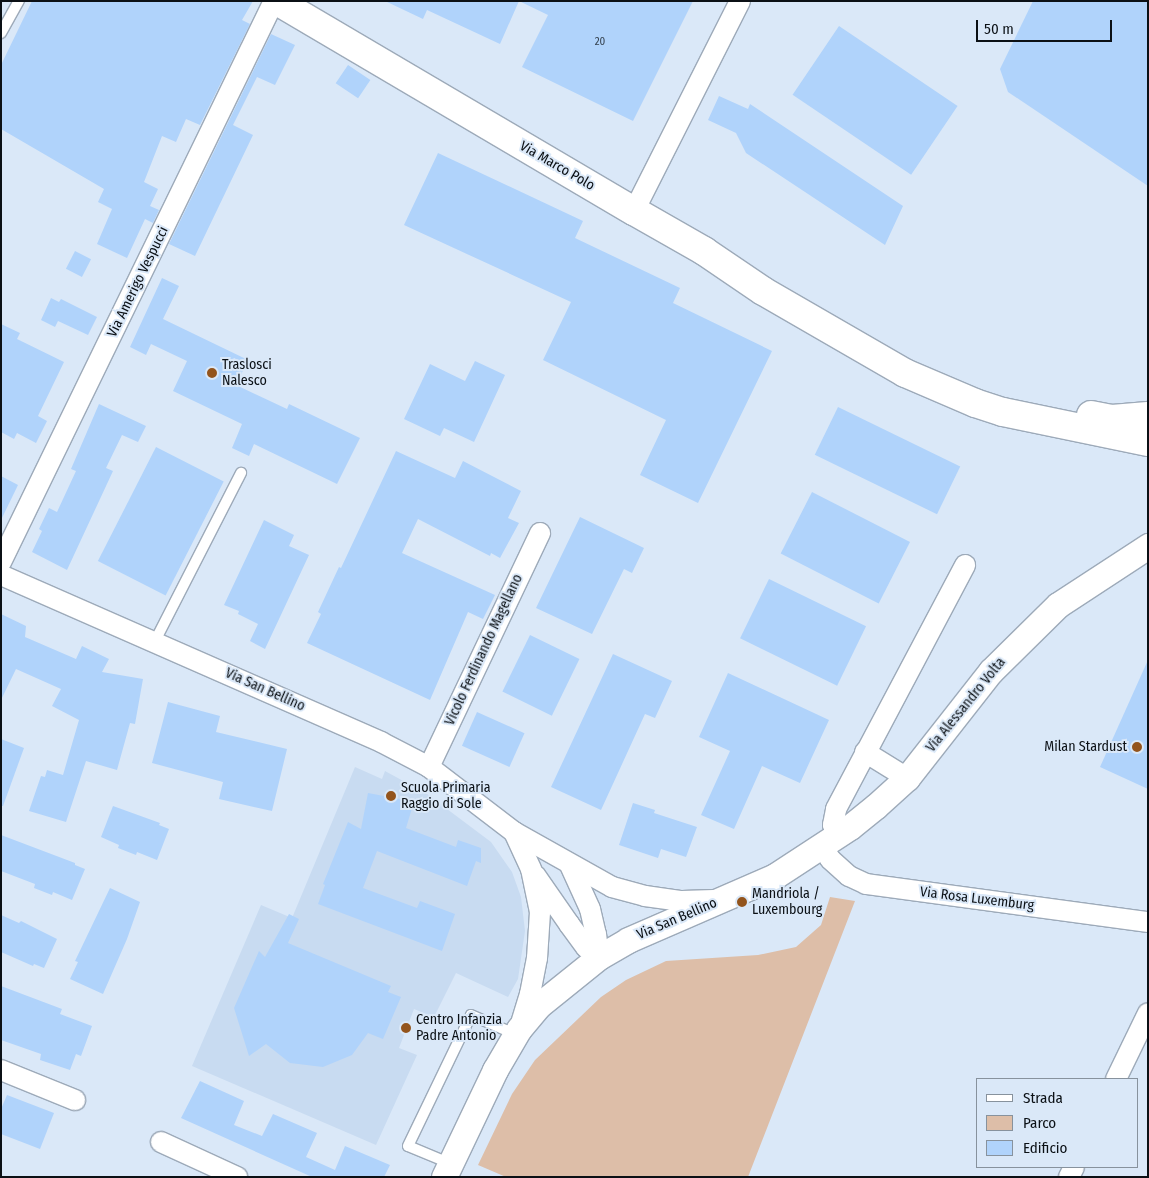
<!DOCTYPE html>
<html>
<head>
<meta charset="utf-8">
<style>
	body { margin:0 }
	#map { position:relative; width:1149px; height:1178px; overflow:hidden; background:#dae8f8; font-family:"Fira Sans Condensed",sans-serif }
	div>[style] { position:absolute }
	.built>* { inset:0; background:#c8dbf1 }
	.green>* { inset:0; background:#ddbea8 }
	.building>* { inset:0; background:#b0d3fb; transform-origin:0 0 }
	.roads { filter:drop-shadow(1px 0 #9daab9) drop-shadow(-1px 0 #9daab9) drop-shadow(0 1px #9daab9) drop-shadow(0 -1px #9daab9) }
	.service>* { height:10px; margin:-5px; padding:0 5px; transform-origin:5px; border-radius:5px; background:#fff }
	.minor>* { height:20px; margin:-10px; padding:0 10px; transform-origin:10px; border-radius:10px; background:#fff }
	.tertiary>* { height:25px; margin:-12.5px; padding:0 12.5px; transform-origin:12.5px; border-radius:12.5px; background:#fff }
	.primary>* { height:28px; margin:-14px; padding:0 14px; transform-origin:14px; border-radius:14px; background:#fff }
	.trunk>* { height:28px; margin:-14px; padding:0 14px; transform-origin:14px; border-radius:14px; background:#fff }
	.dots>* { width:14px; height:14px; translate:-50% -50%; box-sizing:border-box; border:2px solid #dae8f8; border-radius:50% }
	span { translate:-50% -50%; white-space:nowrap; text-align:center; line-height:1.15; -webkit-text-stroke:4px #dae8f8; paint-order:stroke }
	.number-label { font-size:11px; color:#34414e }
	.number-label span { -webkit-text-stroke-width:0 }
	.street-label { font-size:14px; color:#0b1015 }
	.poi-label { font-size:14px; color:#0b1015 }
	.left { translate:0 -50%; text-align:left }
	.right { translate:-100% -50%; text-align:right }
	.frame { position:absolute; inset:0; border:2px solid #0b1015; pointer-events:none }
	.legend { position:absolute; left:976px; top:1078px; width:162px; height:90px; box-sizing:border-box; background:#dae8f8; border:1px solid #87929d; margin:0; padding:6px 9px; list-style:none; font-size:15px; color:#0b1015 }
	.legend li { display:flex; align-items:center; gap:10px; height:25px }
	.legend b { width:25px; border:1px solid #87929d }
	.scale { position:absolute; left:976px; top:20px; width:136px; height:22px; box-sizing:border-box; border:2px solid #0b1015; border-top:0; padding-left:6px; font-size:15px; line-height:18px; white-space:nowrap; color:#0b1015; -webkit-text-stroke:4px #dae8f8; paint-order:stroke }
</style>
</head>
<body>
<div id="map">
	<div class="built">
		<div style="clip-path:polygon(355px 767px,382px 779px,385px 771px,427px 794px,491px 842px,512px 872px,521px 897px,525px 931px,518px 979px,508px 997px,456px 973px,434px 1017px,414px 1009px,399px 1048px,417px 1055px,376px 1145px,192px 1066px,261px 905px,292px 918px)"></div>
	</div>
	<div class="green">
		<div style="clip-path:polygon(830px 897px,855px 901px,748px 1177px,506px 1177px,478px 1165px,512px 1094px,535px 1060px,601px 997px,626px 980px,666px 961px,758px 955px,796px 947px,821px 925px)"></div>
	</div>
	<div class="building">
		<div style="clip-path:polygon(32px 1px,253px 1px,242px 20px,250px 24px,200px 125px,186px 119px,176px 142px,162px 136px,144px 182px,158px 189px,150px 206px,159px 210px,153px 223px,145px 219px,127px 258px,97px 244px,112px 209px,98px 202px,104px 189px,1px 129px,1px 65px)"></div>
		<div style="clip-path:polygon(385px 1px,519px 1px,500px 44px,427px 10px,423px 19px)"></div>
		<div style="clip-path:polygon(519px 1px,693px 1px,633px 121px,522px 67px,548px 15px)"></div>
		<div style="clip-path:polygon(1033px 1px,1148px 1px,1148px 186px,1008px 92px,1000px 69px)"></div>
		<div style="left:839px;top:26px;width:143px;height:83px;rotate:34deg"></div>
		<div style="clip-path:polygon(271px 34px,295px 45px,275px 85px,257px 77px,233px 125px,253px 135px,195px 256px,169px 244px)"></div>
		<div style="left:348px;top:65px;width:27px;height:22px;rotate:34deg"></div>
		<div style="clip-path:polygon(719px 96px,748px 109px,750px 104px,903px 206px,885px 245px,746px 153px,736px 133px,708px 120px)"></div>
		<div style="clip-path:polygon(438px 153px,583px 221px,575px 238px,680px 288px,673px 303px,772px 351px,698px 503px,640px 475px,666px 420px,543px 360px,571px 302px,404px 225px)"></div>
		<div style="left:75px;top:251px;width:18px;height:20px;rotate:27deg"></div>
		<div style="clip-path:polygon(162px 278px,179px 286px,163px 319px,248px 360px,236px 385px,287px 409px,289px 404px,360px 438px,337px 484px,254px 444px,249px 456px,232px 448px,242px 424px,173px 391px,187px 361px,151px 344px,146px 355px,130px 347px)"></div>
		<div style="clip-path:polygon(51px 298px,59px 302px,61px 299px,97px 317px,88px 335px,58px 321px,55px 327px,41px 320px)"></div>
		<div style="clip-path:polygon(1px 324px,20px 333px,17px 339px,64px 362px,38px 416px,47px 421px,36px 443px,17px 433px,14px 439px,1px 432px)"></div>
		<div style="clip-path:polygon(475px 361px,505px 375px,474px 442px,444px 428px,440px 436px,404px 419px,430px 364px,465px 381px)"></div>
		<div style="clip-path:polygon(99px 404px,146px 426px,138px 442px,122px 435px,106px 468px,113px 471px,67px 570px,32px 552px,42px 531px,39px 529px,49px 508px,57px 512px,76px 471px,71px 469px)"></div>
		<div style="left:838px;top:407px;width:136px;height:53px;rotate:26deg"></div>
		<div style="left:156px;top:447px;width:76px;height:128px;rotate:27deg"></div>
		<div style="clip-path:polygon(396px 451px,455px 478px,463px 461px,521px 491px,508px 518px,519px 523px,500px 558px,491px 553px,490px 556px,418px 519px,402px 553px,495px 595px,483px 619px,468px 612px,430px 700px,307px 643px,321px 614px,318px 612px,339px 567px,341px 568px)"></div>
		<div style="clip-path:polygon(1px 476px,18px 485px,1px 520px)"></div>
		<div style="left:812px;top:492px;width:110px;height:69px;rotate:27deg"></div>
		<div style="clip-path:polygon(580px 517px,644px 548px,632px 573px,624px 569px,592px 634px,536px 608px)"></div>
		<div style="clip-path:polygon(264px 520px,294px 535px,289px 546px,309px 555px,265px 649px,250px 641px,258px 624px,238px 614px,239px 611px,224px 605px)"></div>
		<div style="left:769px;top:579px;width:108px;height:66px;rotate:26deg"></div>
		<div style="clip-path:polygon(1px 614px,26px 626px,25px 637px,76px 659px,82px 646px,109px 659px,102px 672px,143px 679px,135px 724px,130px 723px,117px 770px,86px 761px,66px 822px,29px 811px,41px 776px,45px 777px,47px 770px,63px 775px,79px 720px,52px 706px,61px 689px,16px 669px,1px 700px)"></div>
		<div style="left:530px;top:635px;width:55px;height:63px;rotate:26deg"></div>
		<div style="clip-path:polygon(613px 654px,672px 681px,655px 718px,645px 714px,601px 810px,551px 787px)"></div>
		<div style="clip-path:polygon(1148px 660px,1148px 789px,1100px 767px)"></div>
		<div style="clip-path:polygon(728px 673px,829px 720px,800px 783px,762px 766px,734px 829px,701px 815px,730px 751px,699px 737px)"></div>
		<div style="clip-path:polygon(168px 702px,220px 716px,216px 732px,287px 749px,272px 811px,219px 799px,223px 782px,152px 763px)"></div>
		<div style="left:477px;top:712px;width:52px;height:37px;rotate:24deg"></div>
		<div style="clip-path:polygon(1px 739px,24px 748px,3px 806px,1px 806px)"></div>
		<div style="clip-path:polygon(368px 793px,384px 796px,385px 793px,413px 805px,406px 828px,456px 847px,458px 840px,481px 848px,481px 863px,476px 861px,467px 886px,377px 851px,363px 888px,417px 908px,420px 901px,455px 914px,442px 951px,318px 904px,325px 885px,323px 884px,348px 822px,361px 829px)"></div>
		<div style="clip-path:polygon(633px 803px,655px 810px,654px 813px,697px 827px,686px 857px,661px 849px,658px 858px,619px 845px)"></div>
		<div style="clip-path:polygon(113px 806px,160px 823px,159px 825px,169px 829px,157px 860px,137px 852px,136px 855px,118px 848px,119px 845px,101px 837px)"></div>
		<div style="clip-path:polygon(1px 835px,75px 863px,75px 865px,85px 869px,72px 900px,53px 892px,52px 895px,34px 888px,35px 884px,1px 871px)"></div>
		<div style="clip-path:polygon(110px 888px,140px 902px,127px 939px,103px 994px,70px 979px,78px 962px,75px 961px)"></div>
		<div style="clip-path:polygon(289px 914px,299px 919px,288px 943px,391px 986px,388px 992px,401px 997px,383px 1039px,368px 1033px,352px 1055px,323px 1067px,290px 1063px,266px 1044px,249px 1056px,234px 1008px,259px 951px,265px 957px)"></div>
		<div style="clip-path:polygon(1px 915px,19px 923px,21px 921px,57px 939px,44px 968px,34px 964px,33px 966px,1px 952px)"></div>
		<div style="clip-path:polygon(1px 986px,62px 1009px,60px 1014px,92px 1026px,81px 1056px,76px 1054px,70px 1070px,40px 1060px,41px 1054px,1px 1040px)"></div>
		<div style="clip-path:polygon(200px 1081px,244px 1101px,234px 1125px,262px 1136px,273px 1114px,317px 1133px,306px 1157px,335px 1170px,345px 1146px,390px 1165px,384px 1177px,312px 1177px,181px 1118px)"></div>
		<div style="clip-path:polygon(7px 1095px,54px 1113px,40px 1149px,1px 1134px,1px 1109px)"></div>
	</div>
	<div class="roads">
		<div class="service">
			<div style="left:1px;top:33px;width:37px;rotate:-61deg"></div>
			<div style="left:155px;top:641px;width:189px;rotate:-62.9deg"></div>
			<div style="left:449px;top:1163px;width:44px;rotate:-157.5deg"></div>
			<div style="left:408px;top:1146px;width:145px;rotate:-64.3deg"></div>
			<div style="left:471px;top:1015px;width:48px;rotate:23.4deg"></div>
		</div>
		<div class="minor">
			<div style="left:634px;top:211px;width:235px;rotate:-63.2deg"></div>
			<div style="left:1px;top:562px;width:624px;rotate:-64.05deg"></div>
			<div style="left:1px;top:575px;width:415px;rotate:23.7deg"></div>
			<div style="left:381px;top:742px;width:54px;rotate:27.5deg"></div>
			<div style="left:429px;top:767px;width:107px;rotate:37.4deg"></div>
			<div style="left:514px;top:832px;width:112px;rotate:29.3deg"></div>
			<div style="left:612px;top:887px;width:34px;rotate:15deg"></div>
			<div style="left:645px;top:896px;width:37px;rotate:8deg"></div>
			<div style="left:682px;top:901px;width:32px;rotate:-2deg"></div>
			<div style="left:865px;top:752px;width:49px;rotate:31.8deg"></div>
			<div style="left:429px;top:767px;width:259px;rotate:-64.6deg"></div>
			<div style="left:514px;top:832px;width:41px;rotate:65.3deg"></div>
			<div style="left:531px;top:869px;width:44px;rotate:78.2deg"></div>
			<div style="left:540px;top:912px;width:46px;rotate:93.7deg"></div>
			<div style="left:537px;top:958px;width:37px;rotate:101deg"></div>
			<div style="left:530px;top:994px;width:30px;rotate:107deg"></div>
			<div style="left:838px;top:835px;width:11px;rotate:-117deg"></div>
			<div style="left:833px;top:825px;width:16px;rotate:-79deg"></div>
			<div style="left:836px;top:809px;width:276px;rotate:-62.1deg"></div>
			<div style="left:822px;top:845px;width:16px;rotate:60deg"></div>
			<div style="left:830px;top:859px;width:25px;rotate:42deg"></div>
			<div style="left:849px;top:876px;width:19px;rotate:25deg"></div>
			<div style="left:866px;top:884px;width:285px;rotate:7.7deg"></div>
			<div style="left:570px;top:865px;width:48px;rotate:65.6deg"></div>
			<div style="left:590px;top:909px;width:26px;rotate:77deg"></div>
			<div style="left:596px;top:934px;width:23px;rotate:83deg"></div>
			<div style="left:535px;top:875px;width:60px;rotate:55.2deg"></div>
			<div style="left:569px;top:924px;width:29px;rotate:54deg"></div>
			<div style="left:586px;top:947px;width:16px;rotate:38deg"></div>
			<div style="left:1px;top:1070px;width:80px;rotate:22.1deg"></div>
			<div style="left:1116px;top:1079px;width:73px;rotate:-64.1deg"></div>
			<div style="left:161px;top:1142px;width:84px;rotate:24.7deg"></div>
			<div style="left:1069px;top:1177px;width:11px;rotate:-63deg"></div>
		</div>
		<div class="tertiary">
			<div style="left:444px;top:1177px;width:119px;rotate:-64.5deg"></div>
			<div style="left:495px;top:1070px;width:48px;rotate:-59.7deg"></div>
			<div style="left:519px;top:1029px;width:30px;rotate:-50deg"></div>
			<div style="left:538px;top:1006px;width:78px;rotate:-38.8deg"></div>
			<div style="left:599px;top:957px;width:34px;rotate:-30deg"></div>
			<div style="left:628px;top:940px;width:160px;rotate:-23.5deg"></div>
			<div style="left:775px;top:876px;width:90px;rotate:-33.2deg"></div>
			<div style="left:850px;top:827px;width:33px;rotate:-39deg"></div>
			<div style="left:876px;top:806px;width:42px;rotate:-42.1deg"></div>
			<div style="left:907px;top:778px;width:136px;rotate:-51.9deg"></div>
			<div style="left:991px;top:671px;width:94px;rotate:-44.6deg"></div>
			<div style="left:1058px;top:605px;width:108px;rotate:-33.2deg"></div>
		</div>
		<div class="primary">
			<div style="left:277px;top:1px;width:414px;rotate:30.5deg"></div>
		</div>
		<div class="trunk">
			<div style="left:634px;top:211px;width:81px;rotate:29.7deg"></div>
			<div style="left:704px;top:251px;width:71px;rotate:34.1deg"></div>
			<div style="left:763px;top:291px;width:164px;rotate:30deg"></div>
			<div style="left:905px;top:373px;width:76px;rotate:23.2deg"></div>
			<div style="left:975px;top:403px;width:29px;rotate:18deg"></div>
			<div style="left:1003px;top:412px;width:148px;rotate:11.7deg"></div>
			<div style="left:1091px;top:415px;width:21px;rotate:11deg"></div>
			<div style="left:1112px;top:419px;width:36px;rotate:-5deg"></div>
		</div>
	</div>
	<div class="dots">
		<div style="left:212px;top:373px;background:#93541c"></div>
		<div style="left:1137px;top:747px;background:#93541c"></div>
		<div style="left:391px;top:796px;background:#93541c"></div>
		<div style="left:742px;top:902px;background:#93541c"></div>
		<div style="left:406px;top:1028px;background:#93541c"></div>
	</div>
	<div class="number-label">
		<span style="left:600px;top:42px">20</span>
	</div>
	<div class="street-label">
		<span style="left:557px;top:166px;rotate:30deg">Via Marco Polo</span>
		<span style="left:138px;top:282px;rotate:-64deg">Via Amerigo Vespucci</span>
		<span style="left:484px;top:650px;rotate:-65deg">Vicolo Ferdinando Magellano</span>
		<span style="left:265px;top:690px;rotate:24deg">Via San Bellino</span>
		<span style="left:966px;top:705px;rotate:-51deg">Via Alessandro Volta</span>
		<span style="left:977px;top:899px;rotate:7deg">Via Rosa Luxemburg</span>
		<span style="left:677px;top:919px;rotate:-23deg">Via San Bellino</span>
	</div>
	<div class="poi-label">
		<span class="left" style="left:222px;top:373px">Traslosci<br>Nalesco</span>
		<span class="right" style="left:1127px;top:747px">Milan Stardust</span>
		<span class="left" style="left:401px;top:796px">Scuola Primaria<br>Raggio di Sole</span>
		<span class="left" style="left:752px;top:902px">Mandriola /<br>Luxembourg</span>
		<span class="left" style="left:416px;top:1028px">Centro Infanzia<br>Padre Antonio</span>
	</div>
	<div class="frame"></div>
	<ul class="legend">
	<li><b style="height:6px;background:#fff"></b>Strada</li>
	<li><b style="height:14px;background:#ddbea8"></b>Parco</li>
	<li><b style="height:14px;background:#b0d3fb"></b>Edificio</li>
	</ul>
	<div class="scale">50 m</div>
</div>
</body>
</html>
